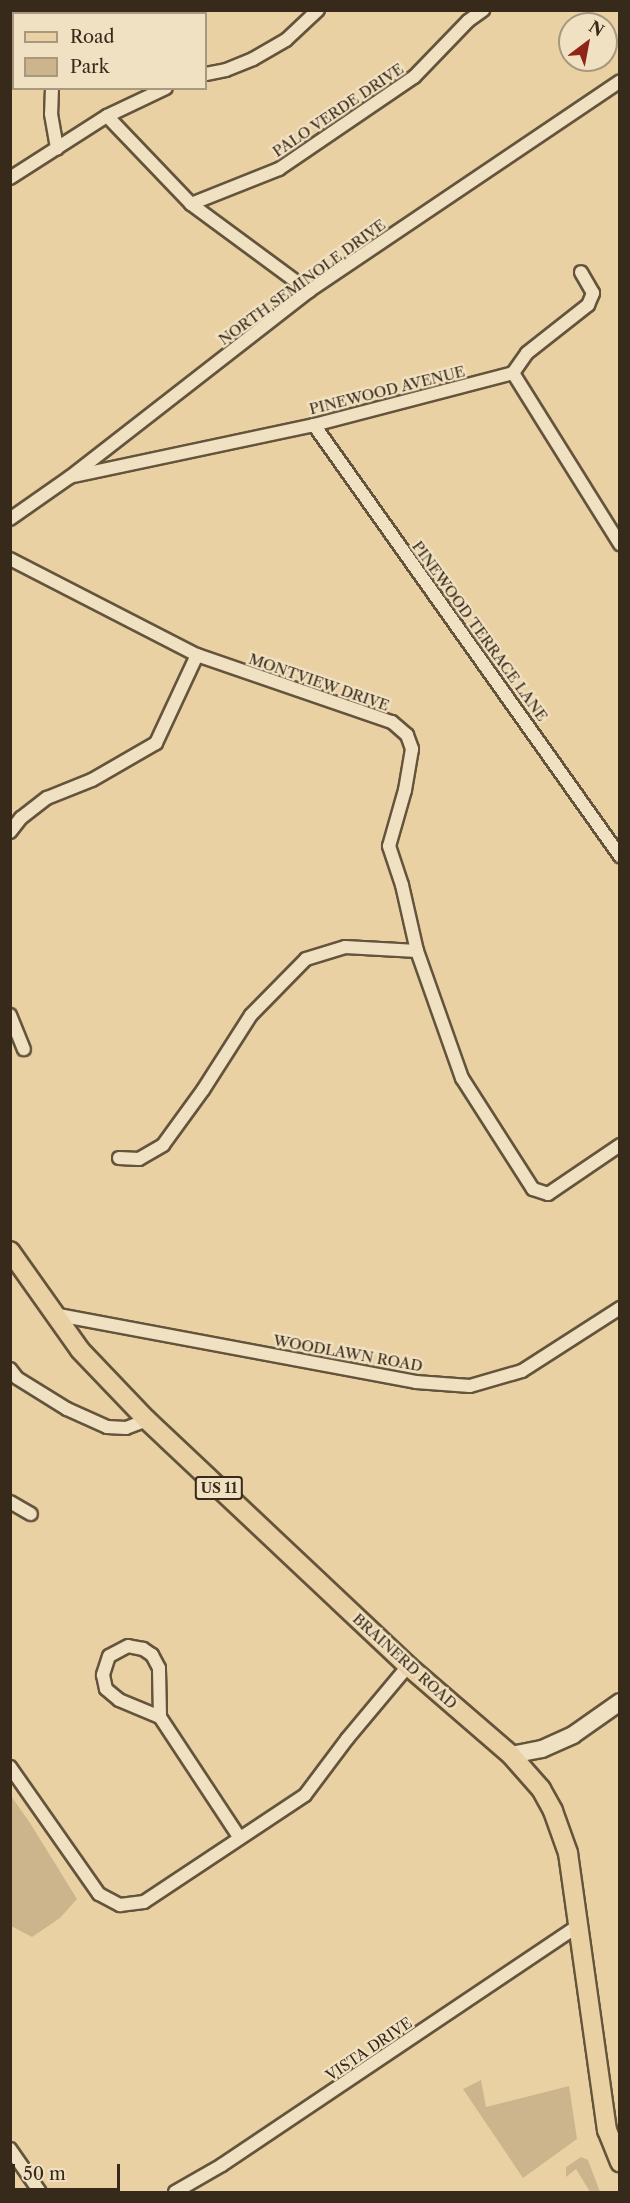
<!DOCTYPE html>
<html>
<head>
<meta charset="utf-8">
<style>
	body { margin:0 }
	#map { position:relative; width:630px; height:2203px; overflow:hidden; background:#ead1a3; font-family:"Libre Caslon Text",serif }
	div>[style] { position:absolute }
	.green>* { inset:0; background:#ccb58c }
	.roads { filter:drop-shadow(2px 0 #64543c) drop-shadow(-2px 0 #64543c) drop-shadow(0 2px #64543c) drop-shadow(0 -2px #64543c) }
	.street>* { height:12px; margin:-6px; padding:0 6px; transform-origin:6px; border-radius:6px; background:#f1e1c3 }
	.secondary>* { height:16px; margin:-8px; padding:0 8px; transform-origin:8px; border-radius:8px; background:#f1e1c3 }
	.primary>* { height:18px; margin:-9px; padding:0 9px; transform-origin:9px; border-radius:9px; background:#ead1a3 }
	span { translate:-50% -50%; white-space:nowrap; text-align:center; line-height:1.15; -webkit-text-stroke:4.5px #f1e1c3; paint-order:stroke }
	.shield-label span { padding:2px 4px; background:#f1e1c3; border:2px solid; border-radius:4px; -webkit-text-stroke-width:0 }
	.shield-label { font-size:14px; color:#382a1a; font-weight:700 }
	.street-label { font-size:15px; color:#382a1a }
	.frame { position:absolute; inset:0; border:12px solid #382a1a; pointer-events:none }
	.legend { position:absolute; left:12px; top:12px; width:195px; height:78px; box-sizing:border-box; background:#f1e1c3; border:2px solid #a7987f; margin:0; padding:8px 10px; list-style:none; font-size:18px; color:#382a1a }
	.legend li { display:flex; align-items:center; gap:12px; height:30px }
	.legend b { width:30px; border:2px solid #a7987f }
	.north { position:absolute; left:558px; top:12px; width:60px; height:60px; box-sizing:border-box; background:#f1e1c3; border:2px solid #a7987f; border-radius:50%; rotate:32deg; font-size:16px; font-weight:700; line-height:24px; text-align:center; color:#382a1a }
	.north::after { content:''; display:block; margin:auto; width:21px; height:27px; background:#8f2418; clip-path:polygon(50% 0,100% 100%,50% 72%,0 100%) }
	.scale { position:absolute; left:12px; top:2164px; width:108px; height:27px; box-sizing:border-box; border:3px solid #382a1a; border-top:0; padding-left:8px; font-size:18px; line-height:21px; white-space:nowrap; color:#382a1a; -webkit-text-stroke:4px #f1e1c3; paint-order:stroke }
</style>
</head>
<body>
<div id="map">
	<div class="green">
		<div style="clip-path:polygon(11px 1796px,30px 1823px,77px 1899px,60px 1918px,32px 1937px,11px 1926px)"></div>
		<div style="clip-path:polygon(481px 2080px,486px 2107px,569px 2086px,577px 2139px,523px 2178px,463px 2089px)"></div>
		<div style="clip-path:polygon(581px 2157px,588px 2160px,600px 2192px,590px 2192px,576px 2169px,566px 2177px,566px 2167px)"></div>
	</div>
	<div class="roads">
		<div class="street">
			<div style="left:106px;top:14px;width:6px;rotate:-45deg"></div>
			<div style="left:206px;top:74px;width:20px;rotate:-11deg"></div>
			<div style="left:226px;top:70px;width:29px;rotate:-22deg"></div>
			<div style="left:253px;top:59px;width:38px;rotate:-30deg"></div>
			<div style="left:286px;top:40px;width:44px;rotate:-43.2deg"></div>
			<div style="left:52px;top:88px;width:26px;rotate:92deg"></div>
			<div style="left:51px;top:114px;width:35px;rotate:80deg"></div>
			<div style="left:107px;top:116px;width:122px;rotate:46.3deg"></div>
			<div style="left:191px;top:204px;width:147px;rotate:36.4deg"></div>
			<div style="left:10px;top:178px;width:115px;rotate:-32.6deg"></div>
			<div style="left:107px;top:116px;width:65px;rotate:-25.4deg"></div>
			<div style="left:191px;top:204px;width:95px;rotate:-21.7deg"></div>
			<div style="left:279px;top:169px;width:163px;rotate:-34.3deg"></div>
			<div style="left:414px;top:77px;width:78px;rotate:-46deg"></div>
			<div style="left:468px;top:21px;width:19px;rotate:-36deg"></div>
			<div style="left:513px;top:373px;width:24px;rotate:-55deg"></div>
			<div style="left:527px;top:353px;width:78px;rotate:-38.2deg"></div>
			<div style="left:588px;top:305px;width:13px;rotate:-67deg"></div>
			<div style="left:593px;top:293px;width:24px;rotate:-120deg"></div>
			<div style="left:314px;top:425px;width:529px;rotate:54.63deg"></div>
			<div style="left:74px;top:476px;width:245px;rotate:-12deg"></div>
			<div style="left:314px;top:425px;width:206px;rotate:-14.6deg"></div>
			<div style="left:513px;top:373px;width:202px;rotate:58deg"></div>
			<div style="left:10px;top:519px;width:73px;rotate:-35deg"></div>
			<div style="left:70px;top:477px;width:303px;rotate:-37.9deg"></div>
			<div style="left:309px;top:291px;width:375px;rotate:-34deg"></div>
			<div style="left:10px;top:559px;width:210px;rotate:27.2deg"></div>
			<div style="left:197px;top:655px;width:206px;rotate:19deg"></div>
			<div style="left:392px;top:722px;width:20px;rotate:41deg"></div>
			<div style="left:407px;top:735px;width:15px;rotate:70deg"></div>
			<div style="left:412px;top:749px;width:42px;rotate:99.7deg"></div>
			<div style="left:405px;top:790px;width:58px;rotate:105.9deg"></div>
			<div style="left:389px;top:846px;width:41px;rotate:71.6deg"></div>
			<div style="left:402px;top:885px;width:68px;rotate:77.2deg"></div>
			<div style="left:417px;top:951px;width:135px;rotate:70.5deg"></div>
			<div style="left:462px;top:1078px;width:132px;rotate:57.4deg"></div>
			<div style="left:533px;top:1189px;width:16px;rotate:18deg"></div>
			<div style="left:548px;top:1194px;width:87px;rotate:-34.2deg"></div>
			<div style="left:10px;top:832px;width:18px;rotate:-52deg"></div>
			<div style="left:21px;top:818px;width:33px;rotate:-38deg"></div>
			<div style="left:47px;top:798px;width:48px;rotate:-21.8deg"></div>
			<div style="left:92px;top:780px;width:74px;rotate:-30deg"></div>
			<div style="left:156px;top:743px;width:97px;rotate:-65deg"></div>
			<div style="left:10px;top:1015px;width:37px;rotate:68deg"></div>
			<div style="left:119px;top:1158px;width:20px;rotate:3deg"></div>
			<div style="left:139px;top:1159px;width:28px;rotate:-30deg"></div>
			<div style="left:163px;top:1145px;width:68px;rotate:-54deg"></div>
			<div style="left:203px;top:1090px;width:89px;rotate:-57.4deg"></div>
			<div style="left:251px;top:1015px;width:78px;rotate:-45.5deg"></div>
			<div style="left:306px;top:959px;width:41px;rotate:-17.1deg"></div>
			<div style="left:345px;top:947px;width:72px;rotate:3.2deg"></div>
			<div style="left:53px;top:1314px;width:369px;rotate:10.6deg"></div>
			<div style="left:416px;top:1382px;width:54px;rotate:4.2deg"></div>
			<div style="left:470px;top:1386px;width:54px;rotate:-16.1deg"></div>
			<div style="left:522px;top:1371px;width:117px;rotate:-32.7deg"></div>
			<div style="left:10px;top:1369px;width:11px;rotate:52deg"></div>
			<div style="left:17px;top:1378px;width:59px;rotate:31.8deg"></div>
			<div style="left:67px;top:1409px;width:44px;rotate:24.2deg"></div>
			<div style="left:107px;top:1427px;width:19px;rotate:3deg"></div>
			<div style="left:126px;top:1428px;width:22px;rotate:-21deg"></div>
			<div style="left:10px;top:1502px;width:24px;rotate:30deg"></div>
			<div style="left:160px;top:1717px;width:49px;rotate:-91.2deg"></div>
			<div style="left:159px;top:1668px;width:15px;rotate:-118deg"></div>
			<div style="left:152px;top:1655px;width:11px;rotate:-146deg"></div>
			<div style="left:143px;top:1649px;width:15px;rotate:-169deg"></div>
			<div style="left:128px;top:1646px;width:21px;rotate:152deg"></div>
			<div style="left:109px;top:1656px;width:20px;rotate:108deg"></div>
			<div style="left:103px;top:1675px;width:14px;rotate:78deg"></div>
			<div style="left:106px;top:1689px;width:17px;rotate:40deg"></div>
			<div style="left:119px;top:1700px;width:44px;rotate:22.5deg"></div>
			<div style="left:160px;top:1717px;width:144px;rotate:56.6deg"></div>
			<div style="left:10px;top:1767px;width:155px;rotate:55deg"></div>
			<div style="left:99px;top:1894px;width:24px;rotate:28deg"></div>
			<div style="left:120px;top:1905px;width:24px;rotate:-7deg"></div>
			<div style="left:144px;top:1902px;width:193px;rotate:-33.6deg"></div>
			<div style="left:305px;top:1795px;width:70px;rotate:-53.1deg"></div>
			<div style="left:347px;top:1739px;width:95px;rotate:-50.1deg"></div>
			<div style="left:10px;top:2149px;width:52px;rotate:55.1deg"></div>
			<div style="left:175px;top:2192px;width:54px;rotate:-29.9deg"></div>
			<div style="left:222px;top:2165px;width:428px;rotate:-33.9deg"></div>
		</div>
		<div class="secondary">
			<div style="left:511px;top:1755px;width:32px;rotate:-11deg"></div>
			<div style="left:542px;top:1749px;width:34px;rotate:-24deg"></div>
			<div style="left:573px;top:1735px;width:57px;rotate:-35.1deg"></div>
		</div>
		<div class="primary">
			<div style="left:10px;top:1251px;width:121px;rotate:54.7deg"></div>
			<div style="left:80px;top:1350px;width:97px;rotate:46.3deg"></div>
			<div style="left:147px;top:1420px;width:359px;rotate:43.3deg"></div>
			<div style="left:408px;top:1666px;width:136px;rotate:40.8deg"></div>
			<div style="left:511px;top:1755px;width:45px;rotate:48.6deg"></div>
			<div style="left:541px;top:1789px;width:25px;rotate:61deg"></div>
			<div style="left:553px;top:1811px;width:45px;rotate:70.3deg"></div>
			<div style="left:568px;top:1853px;width:280px;rotate:82deg"></div>
			<div style="left:607px;top:2130px;width:35px;rotate:68deg"></div>
		</div>
	</div>
	<div class="shield-label">
		<span style="left:219px;top:1488px">US 11</span>
	</div>
	<div class="street-label">
		<span style="left:338px;top:110px;rotate:-34deg">PALO VERDE DRIVE</span>
		<span style="left:302px;top:282px;rotate:-36deg">NORTH SEMINOLE DRIVE</span>
		<span style="left:387px;top:390px;rotate:-14deg">PINEWOOD AVENUE</span>
		<span style="left:480px;top:631px;rotate:54deg">PINEWOOD TERRACE LANE</span>
		<span style="left:319px;top:682px;rotate:19deg">MONTVIEW DRIVE</span>
		<span style="left:348px;top:1353px;rotate:10deg">WOODLAWN ROAD</span>
		<span style="left:405px;top:1661px;rotate:42deg">BRAINERD ROAD</span>
		<span style="left:369px;top:2049px;rotate:-34deg">VISTA DRIVE</span>
	</div>
	<div class="frame"></div>
	<ul class="legend">
	<li><b style="height:8px;background:#ead1a3"></b>Road</li>
	<li><b style="height:16px;background:#ccb58c"></b>Park</li>
	</ul>
	<div class="north">N</div>
	<div class="scale">50 m</div>
</div>
</body>
</html>
